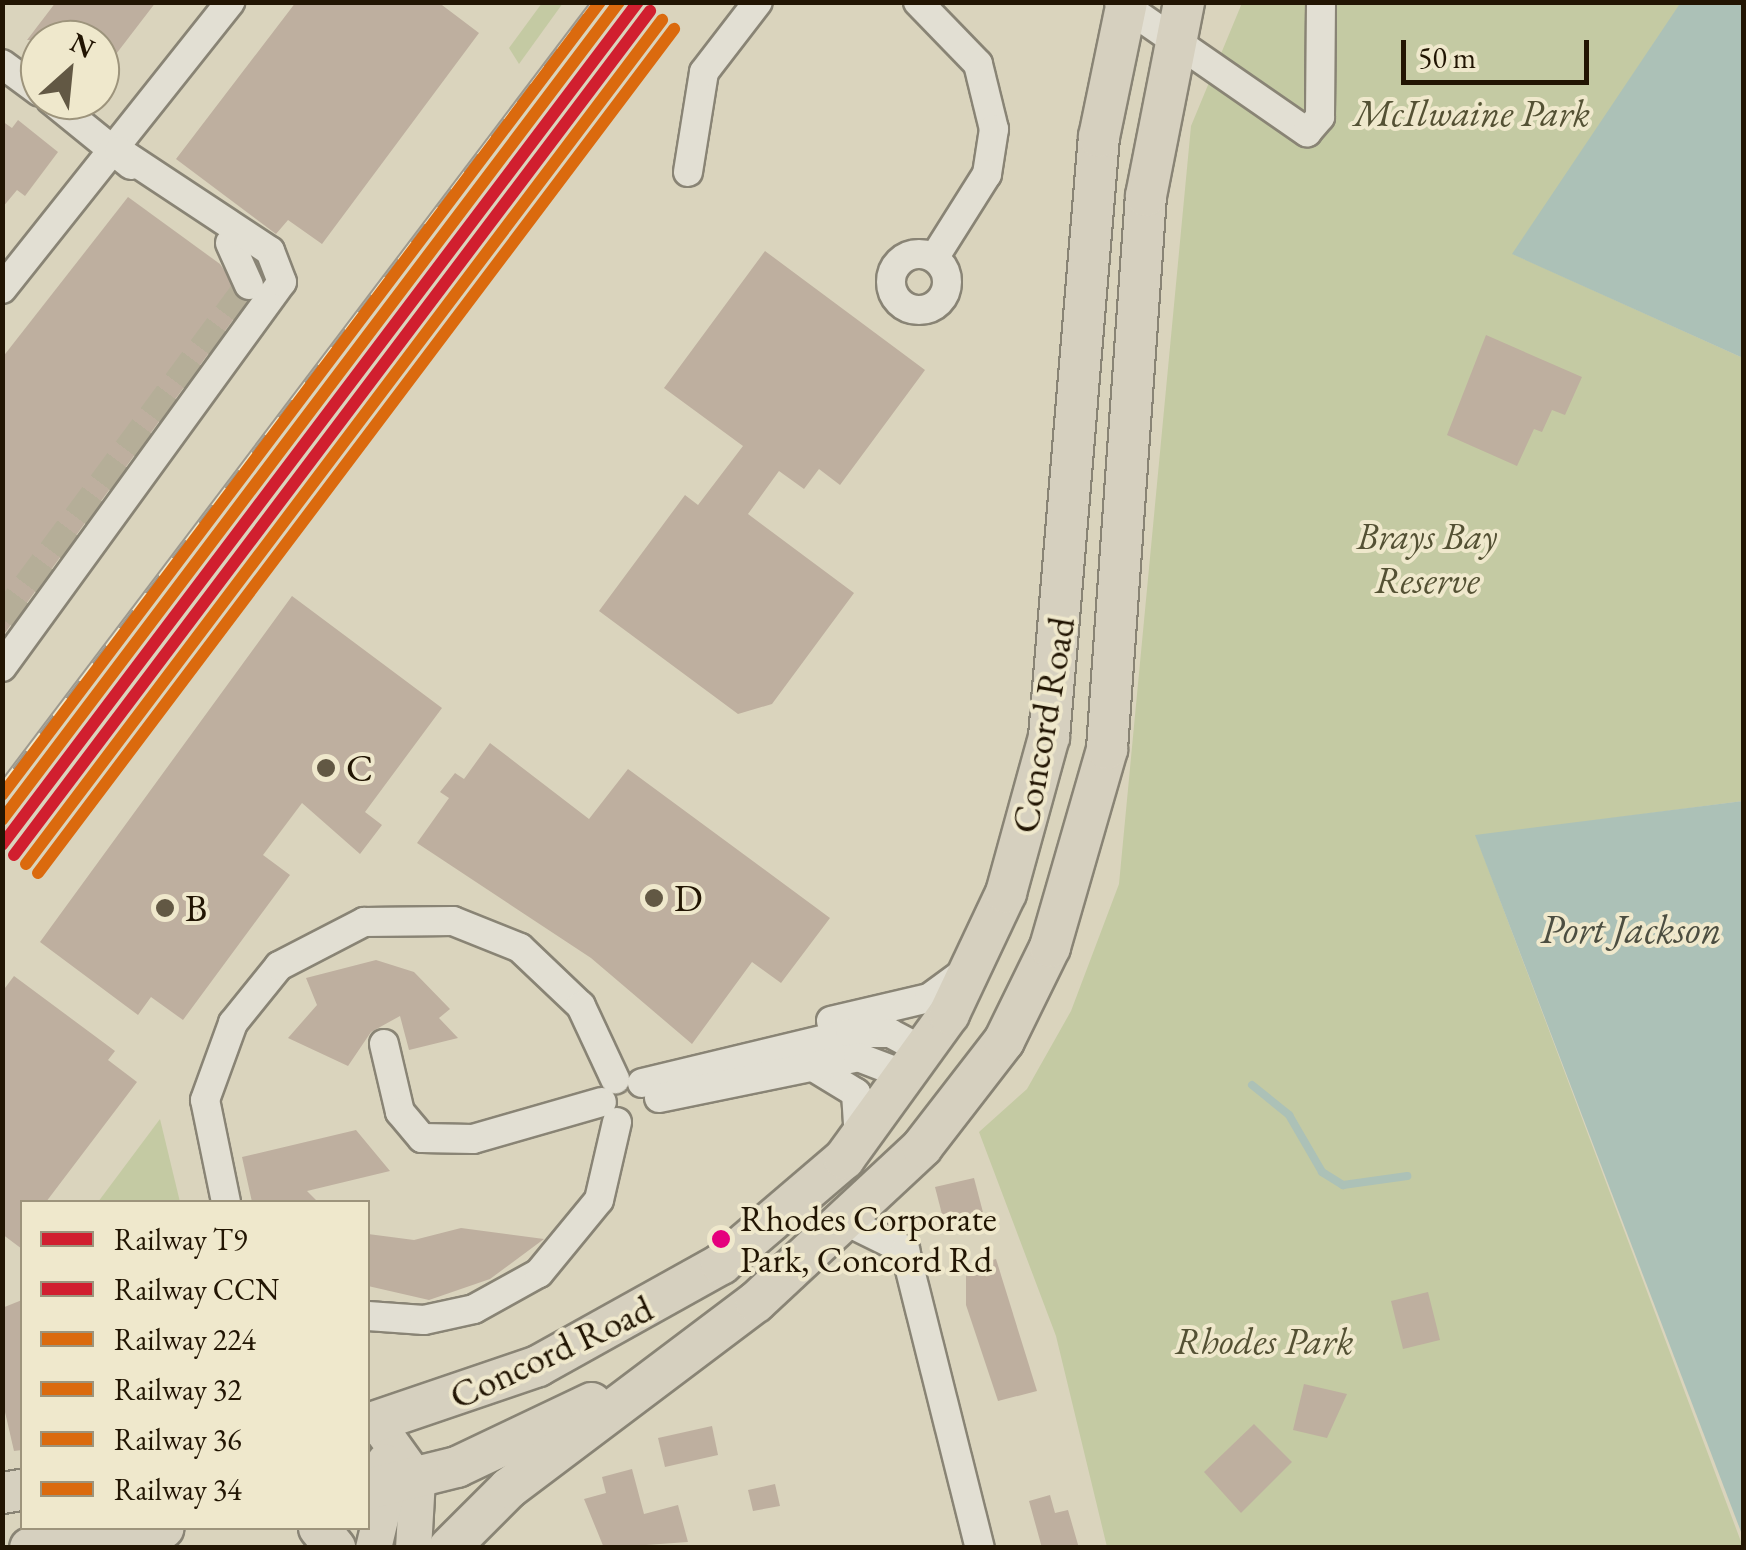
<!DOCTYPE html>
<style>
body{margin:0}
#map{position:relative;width:1746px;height:1550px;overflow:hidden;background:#dad4bd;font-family:"EB Garamond",serif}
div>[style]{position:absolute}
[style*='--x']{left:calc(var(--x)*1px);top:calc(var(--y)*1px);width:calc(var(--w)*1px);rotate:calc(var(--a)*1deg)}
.green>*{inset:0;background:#c4caa3}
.water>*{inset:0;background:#acc1b7}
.stream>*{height:8px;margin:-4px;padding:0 4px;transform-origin:4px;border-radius:4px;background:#acc1b7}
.building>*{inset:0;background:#beaf9f}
.minor-tunnel>*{height:28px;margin-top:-14px;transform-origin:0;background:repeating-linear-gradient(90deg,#b5ae98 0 28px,transparent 0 42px)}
.roads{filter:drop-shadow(2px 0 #898475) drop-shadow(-2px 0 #898475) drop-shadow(0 2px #898475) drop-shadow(0 -2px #898475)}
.minor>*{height:28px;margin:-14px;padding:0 14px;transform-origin:14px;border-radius:14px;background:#e2dfd3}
.minor>.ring{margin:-14px;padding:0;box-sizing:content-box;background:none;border:28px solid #e2dfd3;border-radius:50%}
.major>*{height:35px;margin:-17.5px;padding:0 17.5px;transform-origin:17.5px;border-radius:17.5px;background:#d6d0bf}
.highway>*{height:40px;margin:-20px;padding:0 20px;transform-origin:20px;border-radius:20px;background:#d6d0bf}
.rail>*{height:11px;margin-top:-5.5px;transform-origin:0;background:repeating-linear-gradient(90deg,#efe8cc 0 22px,#9d998f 0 44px);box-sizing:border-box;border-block:2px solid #9d998f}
.rail-1>*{height:12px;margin:-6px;padding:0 6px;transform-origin:6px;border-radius:6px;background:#d11f2f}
.rail-2>*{height:12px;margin:-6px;padding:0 6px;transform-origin:6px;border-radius:6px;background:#d11f2f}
.rail-3>*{height:12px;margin:-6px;padding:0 6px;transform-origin:6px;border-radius:6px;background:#db6a0e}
.rail-4>*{height:12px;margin:-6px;padding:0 6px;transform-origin:6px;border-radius:6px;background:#db6a0e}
.rail-5>*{height:12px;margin:-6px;padding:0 6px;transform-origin:6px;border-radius:6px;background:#db6a0e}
.rail-6>*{height:12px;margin:-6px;padding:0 6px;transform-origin:6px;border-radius:6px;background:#db6a0e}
.dots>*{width:28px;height:28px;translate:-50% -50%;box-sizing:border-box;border:5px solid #efe8cc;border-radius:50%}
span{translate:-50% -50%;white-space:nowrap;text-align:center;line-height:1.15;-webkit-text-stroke:8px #efe8cc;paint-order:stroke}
.bus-label{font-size:36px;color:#221503}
.left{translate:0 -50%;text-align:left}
.park-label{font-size:38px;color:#545134;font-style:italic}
.street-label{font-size:38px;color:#221503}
.poi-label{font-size:38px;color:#221503}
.water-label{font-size:40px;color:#4c4e41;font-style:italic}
.frame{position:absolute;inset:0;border:5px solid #221503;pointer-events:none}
.legend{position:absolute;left:20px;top:1200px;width:350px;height:330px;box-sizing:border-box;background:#efe8cc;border:2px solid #9d947c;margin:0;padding:12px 18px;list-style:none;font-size:30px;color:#221503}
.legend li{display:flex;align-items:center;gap:20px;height:50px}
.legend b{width:50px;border:2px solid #9d947c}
.north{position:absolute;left:20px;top:20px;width:100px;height:100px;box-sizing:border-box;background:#efe8cc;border:2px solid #9d947c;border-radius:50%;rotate:27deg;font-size:28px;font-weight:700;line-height:40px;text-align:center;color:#221503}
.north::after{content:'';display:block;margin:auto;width:35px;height:45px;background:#625844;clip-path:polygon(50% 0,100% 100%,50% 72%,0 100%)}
.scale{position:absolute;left:1401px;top:40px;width:188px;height:45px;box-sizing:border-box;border:5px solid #221503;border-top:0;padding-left:12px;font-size:30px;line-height:35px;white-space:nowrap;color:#221503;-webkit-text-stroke:8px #efe8cc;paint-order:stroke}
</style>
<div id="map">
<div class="green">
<div style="clip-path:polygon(542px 3px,563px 3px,519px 64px,509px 48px)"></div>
<div style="clip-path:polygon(1242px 3px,1681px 3px,1513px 254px,1743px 358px,1743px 801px,1476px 836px,1743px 1547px,1107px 1547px,1056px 1336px,979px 1132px,1027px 1089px,1071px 1011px,1119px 884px,1191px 126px)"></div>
<div style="clip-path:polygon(160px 1119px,180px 1202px,98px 1202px)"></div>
</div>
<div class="water">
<div style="clip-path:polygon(1681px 2px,1743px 3px,1743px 358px,1512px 254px)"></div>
<div style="clip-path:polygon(1743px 801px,1744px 801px,1743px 1537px,1475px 835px)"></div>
</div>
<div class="stream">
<div style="--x:1252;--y:1085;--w:48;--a:39"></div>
<div style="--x:1289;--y:1115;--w:66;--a:59.9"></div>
<div style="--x:1322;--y:1172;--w:25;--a:32"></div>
<div style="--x:1343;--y:1185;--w:65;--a:-8"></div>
</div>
<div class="building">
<div style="clip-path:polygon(56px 2px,156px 2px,100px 75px,100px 40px,27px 40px)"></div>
<div style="clip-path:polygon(296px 2px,438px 2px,479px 33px,322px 244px,288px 220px,276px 234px,176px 159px)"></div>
<div style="clip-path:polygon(18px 120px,58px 152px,25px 196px,17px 190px,2px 208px,2px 121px,12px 128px)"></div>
<div style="clip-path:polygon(128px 197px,220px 264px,246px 302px,2px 637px,2px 358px)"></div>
<div style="clip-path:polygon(765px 251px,925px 370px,840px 485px,819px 469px,804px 489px,779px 471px,748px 514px,854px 593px,772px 704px,738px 714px,599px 611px,685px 495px,698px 505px,743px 446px,664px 388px)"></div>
<div style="clip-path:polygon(1486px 335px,1582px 377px,1565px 415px,1552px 410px,1542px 432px,1534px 429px,1517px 466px,1447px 435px)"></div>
<div style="clip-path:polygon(292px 596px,442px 708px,365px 812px,382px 825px,360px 854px,302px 803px,263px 855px,290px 875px,183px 1020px,151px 997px,138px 1015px,40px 942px)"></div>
<div style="clip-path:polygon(490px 743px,589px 819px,628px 769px,830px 918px,781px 983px,752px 962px,692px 1044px,591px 958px,417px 843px,449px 798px,440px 792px,455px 773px,464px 779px)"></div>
<div style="clip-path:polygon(376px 960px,414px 972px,450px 1009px,439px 1018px,458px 1038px,409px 1050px,400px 1016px,371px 1032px,348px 1066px,288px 1038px,317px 1005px,306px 978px)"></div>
<div style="clip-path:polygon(14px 976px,115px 1051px,108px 1060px,137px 1082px,46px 1202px,22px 1202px,22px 1249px,2px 1234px,2px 992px)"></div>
<div style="clip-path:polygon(356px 1130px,390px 1171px,307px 1191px,318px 1202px,252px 1202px,242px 1157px)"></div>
<div style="clip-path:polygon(974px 1178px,985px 1220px,946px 1230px,935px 1187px)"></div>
<div style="clip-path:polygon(461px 1228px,544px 1239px,490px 1279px,429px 1300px,368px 1286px,368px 1234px,414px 1240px)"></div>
<div style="clip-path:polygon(996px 1259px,1037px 1391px,998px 1401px,966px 1305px,966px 1267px)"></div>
<div style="clip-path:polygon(1428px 1292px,1440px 1340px,1403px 1349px,1391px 1301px)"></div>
<div style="clip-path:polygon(22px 1300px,22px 1450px,14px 1451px,2px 1399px,2px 1308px)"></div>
<div style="clip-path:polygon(1304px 1384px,1347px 1394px,1327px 1438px,1293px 1430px)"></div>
<div style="clip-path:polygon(1254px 1424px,1292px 1462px,1241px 1513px,1204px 1472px)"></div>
<div style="clip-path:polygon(712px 1426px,718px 1455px,665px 1467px,658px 1438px)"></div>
<div style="clip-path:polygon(632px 1469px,644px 1514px,678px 1505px,688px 1542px,604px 1548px,584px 1499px,606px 1493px,602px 1477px)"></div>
<div style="clip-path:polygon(775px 1484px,780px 1506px,753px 1511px,748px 1490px)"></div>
<div style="clip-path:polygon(1050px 1495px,1055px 1513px,1068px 1510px,1079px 1548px,1042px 1548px,1029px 1501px)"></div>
</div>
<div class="minor-tunnel">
<div style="--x:2;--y:619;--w:415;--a:-53.5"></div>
</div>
<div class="roads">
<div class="minor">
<div style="--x:918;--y:2;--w:86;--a:45.9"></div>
<div style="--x:978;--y:64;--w:67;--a:76.2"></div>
<div style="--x:994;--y:129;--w:46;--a:98.8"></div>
<div style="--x:987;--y:174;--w:99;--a:122.2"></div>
<div style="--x:1119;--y:2;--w:229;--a:34.7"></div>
<div style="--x:1307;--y:132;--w:20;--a:-49"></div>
<div style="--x:1320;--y:117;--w:115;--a:-89.5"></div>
<div style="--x:2;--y:64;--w:47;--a:36.4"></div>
<div style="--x:51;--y:100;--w:103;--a:39.1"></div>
<div style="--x:688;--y:172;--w:101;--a:-80.9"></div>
<div style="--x:704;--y:72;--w:88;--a:-52.4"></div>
<div style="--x:230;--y:243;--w:46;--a:65.7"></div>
<div class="ring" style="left:891px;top:254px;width:28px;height:28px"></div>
<div style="--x:2;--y:289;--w:367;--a:-51.5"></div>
<div style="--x:2;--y:667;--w:476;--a:-54"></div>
<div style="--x:282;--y:282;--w:33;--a:-111"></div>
<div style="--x:270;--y:251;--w:181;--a:-146.5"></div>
<div style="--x:831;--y:1021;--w:101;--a:-13.2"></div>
<div style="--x:929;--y:998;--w:46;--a:-36.1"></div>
<div style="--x:384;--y:1044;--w:70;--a:76.8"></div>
<div style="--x:400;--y:1112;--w:34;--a:50"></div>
<div style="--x:422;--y:1138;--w:51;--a:1.1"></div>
<div style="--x:473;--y:1139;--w:134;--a:-16"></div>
<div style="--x:812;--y:1066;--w:52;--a:31.5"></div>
<div style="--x:856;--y:1093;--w:46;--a:86.3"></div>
<div style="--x:642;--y:1083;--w:214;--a:-13.5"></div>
<div style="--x:850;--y:1033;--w:40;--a:0"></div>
<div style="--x:890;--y:1033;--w:40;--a:28"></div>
<div style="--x:659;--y:1098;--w:203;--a:-11.6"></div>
<div style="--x:858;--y:1057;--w:53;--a:20.8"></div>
<div style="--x:226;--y:1202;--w:104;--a:-101.6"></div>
<div style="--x:205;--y:1100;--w:82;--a:-70"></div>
<div style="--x:233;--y:1023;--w:73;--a:-51.1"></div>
<div style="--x:279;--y:966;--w:96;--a:-27.4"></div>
<div style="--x:364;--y:922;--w:89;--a:-0.6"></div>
<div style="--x:453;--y:921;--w:72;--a:21.9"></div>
<div style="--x:520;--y:948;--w:84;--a:43.6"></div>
<div style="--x:581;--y:1006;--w:81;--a:65"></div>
<div style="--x:846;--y:1221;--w:66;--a:26.2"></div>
<div style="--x:905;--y:1250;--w:307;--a:75.9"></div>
<div style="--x:368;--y:1316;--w:56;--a:4.1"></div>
<div style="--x:424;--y:1320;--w:51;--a:-12.4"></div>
<div style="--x:474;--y:1309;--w:74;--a:-29"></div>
<div style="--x:539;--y:1273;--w:94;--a:-50.6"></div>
<div style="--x:599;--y:1200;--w:80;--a:-77"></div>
</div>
<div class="major">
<div style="--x:376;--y:1422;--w:70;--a:54.3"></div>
<div style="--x:417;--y:1479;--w:69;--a:93.3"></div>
<div style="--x:373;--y:1548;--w:65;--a:-76.6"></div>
<div style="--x:388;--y:1485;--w:24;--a:-99"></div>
</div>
<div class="highway">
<div style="--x:368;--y:1424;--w:180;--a:-18.8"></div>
<div style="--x:538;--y:1366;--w:210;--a:-29.1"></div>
<div style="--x:721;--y:1264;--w:162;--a:-40.5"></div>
<div style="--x:844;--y:1159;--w:179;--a:-54.1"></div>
<div style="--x:949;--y:1014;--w:134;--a:-64.8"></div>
<div style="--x:1006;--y:893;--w:162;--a:-74.6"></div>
<div style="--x:1049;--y:737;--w:602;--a:-85.24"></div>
<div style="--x:1099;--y:137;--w:138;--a:-78.3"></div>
<div style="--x:368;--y:1489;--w:92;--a:-13.9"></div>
<div style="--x:457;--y:1467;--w:149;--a:-25.4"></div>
<div style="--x:2;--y:1493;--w:20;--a:-9"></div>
<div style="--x:319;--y:1528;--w:26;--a:51"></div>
<div style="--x:30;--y:1548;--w:135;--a:-8.5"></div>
<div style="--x:449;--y:1548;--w:85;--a:-45"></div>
<div style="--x:509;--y:1488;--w:309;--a:-37"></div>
<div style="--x:756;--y:1302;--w:227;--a:-43"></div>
<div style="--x:922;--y:1147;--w:134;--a:-52.3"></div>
<div style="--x:1004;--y:1041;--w:105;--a:-63.9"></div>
<div style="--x:1050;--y:947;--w:206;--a:-73.9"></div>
<div style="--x:1107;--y:749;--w:554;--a:-85.97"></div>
<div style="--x:1146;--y:196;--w:198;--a:-78.9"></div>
</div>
</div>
<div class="rail">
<div style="--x:2;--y:787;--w:984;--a:-52.89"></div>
</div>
<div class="rail-1">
<div style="--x:2;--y:845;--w:1056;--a:-52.97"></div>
</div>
<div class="rail-2">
<div style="--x:14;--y:855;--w:1057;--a:-53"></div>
</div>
<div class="rail-3">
<div style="--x:2;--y:820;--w:1025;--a:-52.97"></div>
</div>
<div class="rail-4">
<div style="--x:26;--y:864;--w:1057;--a:-53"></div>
</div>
<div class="rail-5">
<div style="--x:2;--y:795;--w:993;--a:-52.98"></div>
</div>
<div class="rail-6">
<div style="--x:38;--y:873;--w:1057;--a:-53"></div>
</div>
<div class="dots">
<div style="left:326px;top:768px;background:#625844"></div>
<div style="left:654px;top:898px;background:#625844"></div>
<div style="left:165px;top:908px;background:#625844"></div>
<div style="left:721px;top:1239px;background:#e5007d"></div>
</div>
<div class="bus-label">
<span class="left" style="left:740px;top:1239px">Rhodes Corporate<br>Park, Concord Rd</span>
</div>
<div class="park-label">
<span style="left:1472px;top:113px">McIlwaine Park</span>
<span style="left:1427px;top:558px">Brays Bay<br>Reserve</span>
<span style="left:1264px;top:1341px">Rhodes Park</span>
</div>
<div class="street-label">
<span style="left:1043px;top:725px;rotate:-80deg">Concord Road</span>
<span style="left:551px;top:1352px;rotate:-25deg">Concord Road</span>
</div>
<div class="poi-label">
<span class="left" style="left:346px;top:768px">C</span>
<span class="left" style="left:674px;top:898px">D</span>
<span class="left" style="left:185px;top:908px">B</span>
</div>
<div class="water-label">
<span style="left:1631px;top:929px">Port Jackson</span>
</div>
<div class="frame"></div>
<ul class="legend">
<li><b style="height:12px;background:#d11f2f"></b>Railway T9</li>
<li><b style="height:12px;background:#d11f2f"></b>Railway CCN</li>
<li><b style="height:12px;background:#db6a0e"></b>Railway 224</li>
<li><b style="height:12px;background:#db6a0e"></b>Railway 32</li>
<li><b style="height:12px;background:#db6a0e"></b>Railway 36</li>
<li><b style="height:12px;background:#db6a0e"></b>Railway 34</li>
</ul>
<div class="north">N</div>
<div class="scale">50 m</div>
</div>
